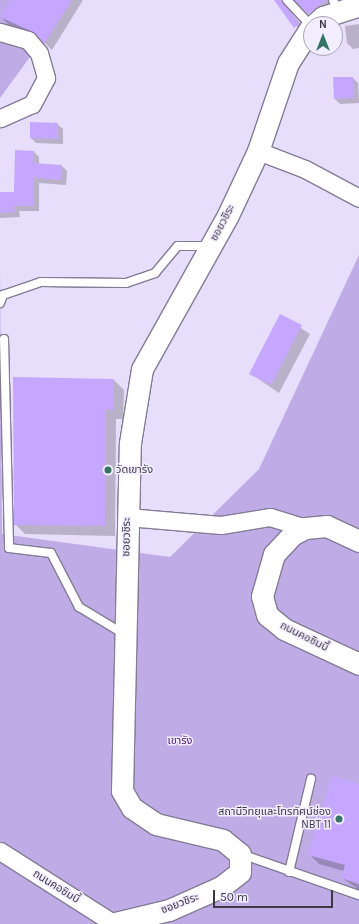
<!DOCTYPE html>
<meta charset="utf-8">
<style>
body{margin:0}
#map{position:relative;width:359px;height:924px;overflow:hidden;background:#e7defb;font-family:Karla,"Noto Sans Thai",sans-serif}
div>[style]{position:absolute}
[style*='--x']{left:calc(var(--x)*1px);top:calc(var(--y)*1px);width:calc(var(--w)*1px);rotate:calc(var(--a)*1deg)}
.green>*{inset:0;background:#bface7}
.shadow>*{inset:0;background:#0003}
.building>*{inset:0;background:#c5a7ff}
.roads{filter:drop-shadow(1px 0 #837b95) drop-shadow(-1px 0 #837b95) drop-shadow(0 1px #837b95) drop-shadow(0 -1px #837b95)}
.service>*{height:8px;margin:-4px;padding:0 4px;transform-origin:4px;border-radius:4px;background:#fff}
.minor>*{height:17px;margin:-8.5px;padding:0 8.5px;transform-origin:8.5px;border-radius:8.5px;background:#fff}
.tertiary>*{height:21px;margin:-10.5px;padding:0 10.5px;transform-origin:10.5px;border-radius:10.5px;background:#fff}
.dots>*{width:11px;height:11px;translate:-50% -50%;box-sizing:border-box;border:2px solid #f2edff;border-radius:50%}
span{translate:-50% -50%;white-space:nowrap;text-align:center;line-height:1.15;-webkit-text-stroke:3px #f2edff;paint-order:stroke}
.street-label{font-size:11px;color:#3c3944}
.poi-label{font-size:11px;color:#3c3944}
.left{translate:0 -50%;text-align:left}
.right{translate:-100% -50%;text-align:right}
.park-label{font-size:11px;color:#46167b}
.north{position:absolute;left:303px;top:16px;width:40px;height:40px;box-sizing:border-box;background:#f2edff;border:1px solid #a9a5b4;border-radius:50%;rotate:0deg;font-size:11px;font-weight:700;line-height:16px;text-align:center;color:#3c3944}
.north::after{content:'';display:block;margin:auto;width:14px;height:18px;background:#347565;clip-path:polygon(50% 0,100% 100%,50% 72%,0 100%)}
.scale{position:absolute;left:213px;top:890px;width:120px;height:18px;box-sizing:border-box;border:2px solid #3c3944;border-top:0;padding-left:5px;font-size:12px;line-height:14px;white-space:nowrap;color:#3c3944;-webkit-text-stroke:3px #f2edff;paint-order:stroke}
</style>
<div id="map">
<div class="green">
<div style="clip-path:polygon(0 0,16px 0,60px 16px,0 98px)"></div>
<div style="clip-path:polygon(359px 255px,359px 924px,0 924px,0 262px,2px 534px,170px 557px,259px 469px)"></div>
</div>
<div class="shadow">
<div style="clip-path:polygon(12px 0,83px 0,52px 50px,40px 38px,9px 25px,1px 17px)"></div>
<div style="clip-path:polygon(276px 0,359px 0,359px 1px,308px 8px,293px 6px,292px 14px,309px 33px,306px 38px)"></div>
<div style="clip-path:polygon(359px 24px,359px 48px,353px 49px,347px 43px,345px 26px)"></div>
<div style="clip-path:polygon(353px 78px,358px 83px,359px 103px,340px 104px,334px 98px)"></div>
<div style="clip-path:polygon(57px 124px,63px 129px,63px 144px,36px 143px,31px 138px)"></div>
<div style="clip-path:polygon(34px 152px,39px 157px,39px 165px,62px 166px,67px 171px,66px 185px,39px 183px,39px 211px,19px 211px,20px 217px,0 218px,0 193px,15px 193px)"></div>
<div style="clip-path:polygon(281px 315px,310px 334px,279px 393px,251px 374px)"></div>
<div style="clip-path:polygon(114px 380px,124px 390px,123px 419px,116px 419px,115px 536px,25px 534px,15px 524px)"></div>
<div style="clip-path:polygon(359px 785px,359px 890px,342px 878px,344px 871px,319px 864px,309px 854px)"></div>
</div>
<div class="building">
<div style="clip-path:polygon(11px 0,72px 0,44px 44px,31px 31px,0 17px)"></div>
<div style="clip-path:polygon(274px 0,282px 0,299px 24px,294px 28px)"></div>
<div style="clip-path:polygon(294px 0,327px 0,308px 14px)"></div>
<div style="clip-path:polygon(333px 77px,353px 77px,354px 98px,334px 99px)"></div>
<div style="clip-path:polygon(30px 122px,58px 123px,58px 139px,30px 138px)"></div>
<div style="clip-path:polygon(15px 150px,34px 151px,34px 163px,62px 165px,61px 180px,34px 178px,34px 206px,14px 206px,15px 212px,0 213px,0 192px,14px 192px)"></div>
<div style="clip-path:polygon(280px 314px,302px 325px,271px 385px,249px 374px)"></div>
<div style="clip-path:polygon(13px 377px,114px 379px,114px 410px,106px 410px,105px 526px,14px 525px)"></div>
<div style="clip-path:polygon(332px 776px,359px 784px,359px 884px,341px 878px,345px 865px,308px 855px)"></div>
</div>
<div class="roads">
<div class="service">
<div style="--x:287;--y:0;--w:35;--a:47"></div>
<div style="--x:333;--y:0;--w:12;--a:66"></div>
<div style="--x:0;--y:303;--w:9;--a:-69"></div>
<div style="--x:3;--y:295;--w:40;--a:-18.9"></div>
<div style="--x:41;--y:282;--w:85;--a:0.7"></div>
<div style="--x:126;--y:283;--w:31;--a:-19"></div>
<div style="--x:155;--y:273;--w:35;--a:-50"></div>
<div style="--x:178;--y:246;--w:31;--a:0"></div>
<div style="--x:4;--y:339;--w:209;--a:88.6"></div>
<div style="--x:9;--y:548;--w:42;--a:6.8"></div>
<div style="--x:51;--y:553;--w:61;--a:62.6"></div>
<div style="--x:79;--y:607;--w:52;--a:31"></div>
<div style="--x:241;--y:854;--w:125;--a:19.2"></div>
<div style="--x:289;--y:872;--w:96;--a:-76.7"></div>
</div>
<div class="minor">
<div style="--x:0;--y:32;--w:29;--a:16"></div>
<div style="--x:28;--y:40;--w:17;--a:50"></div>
<div style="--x:39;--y:53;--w:26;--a:74"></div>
<div style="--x:46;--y:78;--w:30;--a:118"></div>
<div style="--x:32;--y:104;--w:35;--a:156"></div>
<div style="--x:258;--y:151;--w:50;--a:21"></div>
<div style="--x:305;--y:169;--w:61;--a:28.2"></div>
<div style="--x:127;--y:517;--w:94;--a:4.9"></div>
<div style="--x:221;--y:525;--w:50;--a:-9.3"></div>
<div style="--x:270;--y:517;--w:37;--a:17"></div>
<div style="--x:0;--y:851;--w:130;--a:32.5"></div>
</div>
<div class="tertiary">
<div style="--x:315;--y:24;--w:11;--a:-41"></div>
<div style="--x:323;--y:17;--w:38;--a:-18"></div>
<div style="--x:359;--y:541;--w:35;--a:-155"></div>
<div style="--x:327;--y:526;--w:22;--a:175"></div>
<div style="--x:305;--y:528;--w:15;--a:152"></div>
<div style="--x:292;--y:535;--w:26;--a:133"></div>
<div style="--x:274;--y:554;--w:44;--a:105.9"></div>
<div style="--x:262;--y:596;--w:20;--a:75"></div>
<div style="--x:267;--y:615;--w:22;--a:39"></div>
<div style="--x:284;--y:629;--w:83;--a:25"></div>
<div style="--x:111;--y:924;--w:60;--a:-13.6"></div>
<div style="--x:169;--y:910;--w:57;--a:-23.9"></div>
<div style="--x:221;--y:887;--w:24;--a:-38"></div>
<div style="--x:240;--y:872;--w:18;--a:-90"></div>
<div style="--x:240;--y:854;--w:22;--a:-141"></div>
<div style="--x:223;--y:840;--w:69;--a:-166.6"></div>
<div style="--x:156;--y:824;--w:29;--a:-146"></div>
<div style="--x:132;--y:808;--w:20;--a:-120"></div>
<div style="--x:122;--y:791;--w:348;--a:-88.7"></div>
<div style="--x:130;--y:443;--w:75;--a:-80.8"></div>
<div style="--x:142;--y:369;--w:176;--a:-60.8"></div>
<div style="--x:228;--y:215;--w:71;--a:-64.9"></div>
<div style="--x:258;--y:151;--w:93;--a:-71.2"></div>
<div style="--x:288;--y:63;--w:43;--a:-57.4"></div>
</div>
</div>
<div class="dots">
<div style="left:108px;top:470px;background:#347565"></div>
<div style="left:339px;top:819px;background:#347565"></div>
</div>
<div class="street-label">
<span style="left:223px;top:223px;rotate:-62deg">ซอยวชิระ</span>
<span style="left:127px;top:537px;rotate:-89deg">ซอยวชิระ</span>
<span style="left:304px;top:637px;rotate:27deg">ถนนคอซิมบี้</span>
<span style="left:56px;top:887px;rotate:32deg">ถนนคอซิมบี้</span>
<span style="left:180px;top:904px;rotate:-21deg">ซอยวชิระ</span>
</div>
<div class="poi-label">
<span class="left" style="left:116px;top:470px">วัดเขารัง</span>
<span class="right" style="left:331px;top:819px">สถานีวิทยุและโทรทัศน์ช่อง<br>NBT 11</span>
</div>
<div class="park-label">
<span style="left:180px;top:741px">เขารัง</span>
</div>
<div class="north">N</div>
<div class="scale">50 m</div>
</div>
